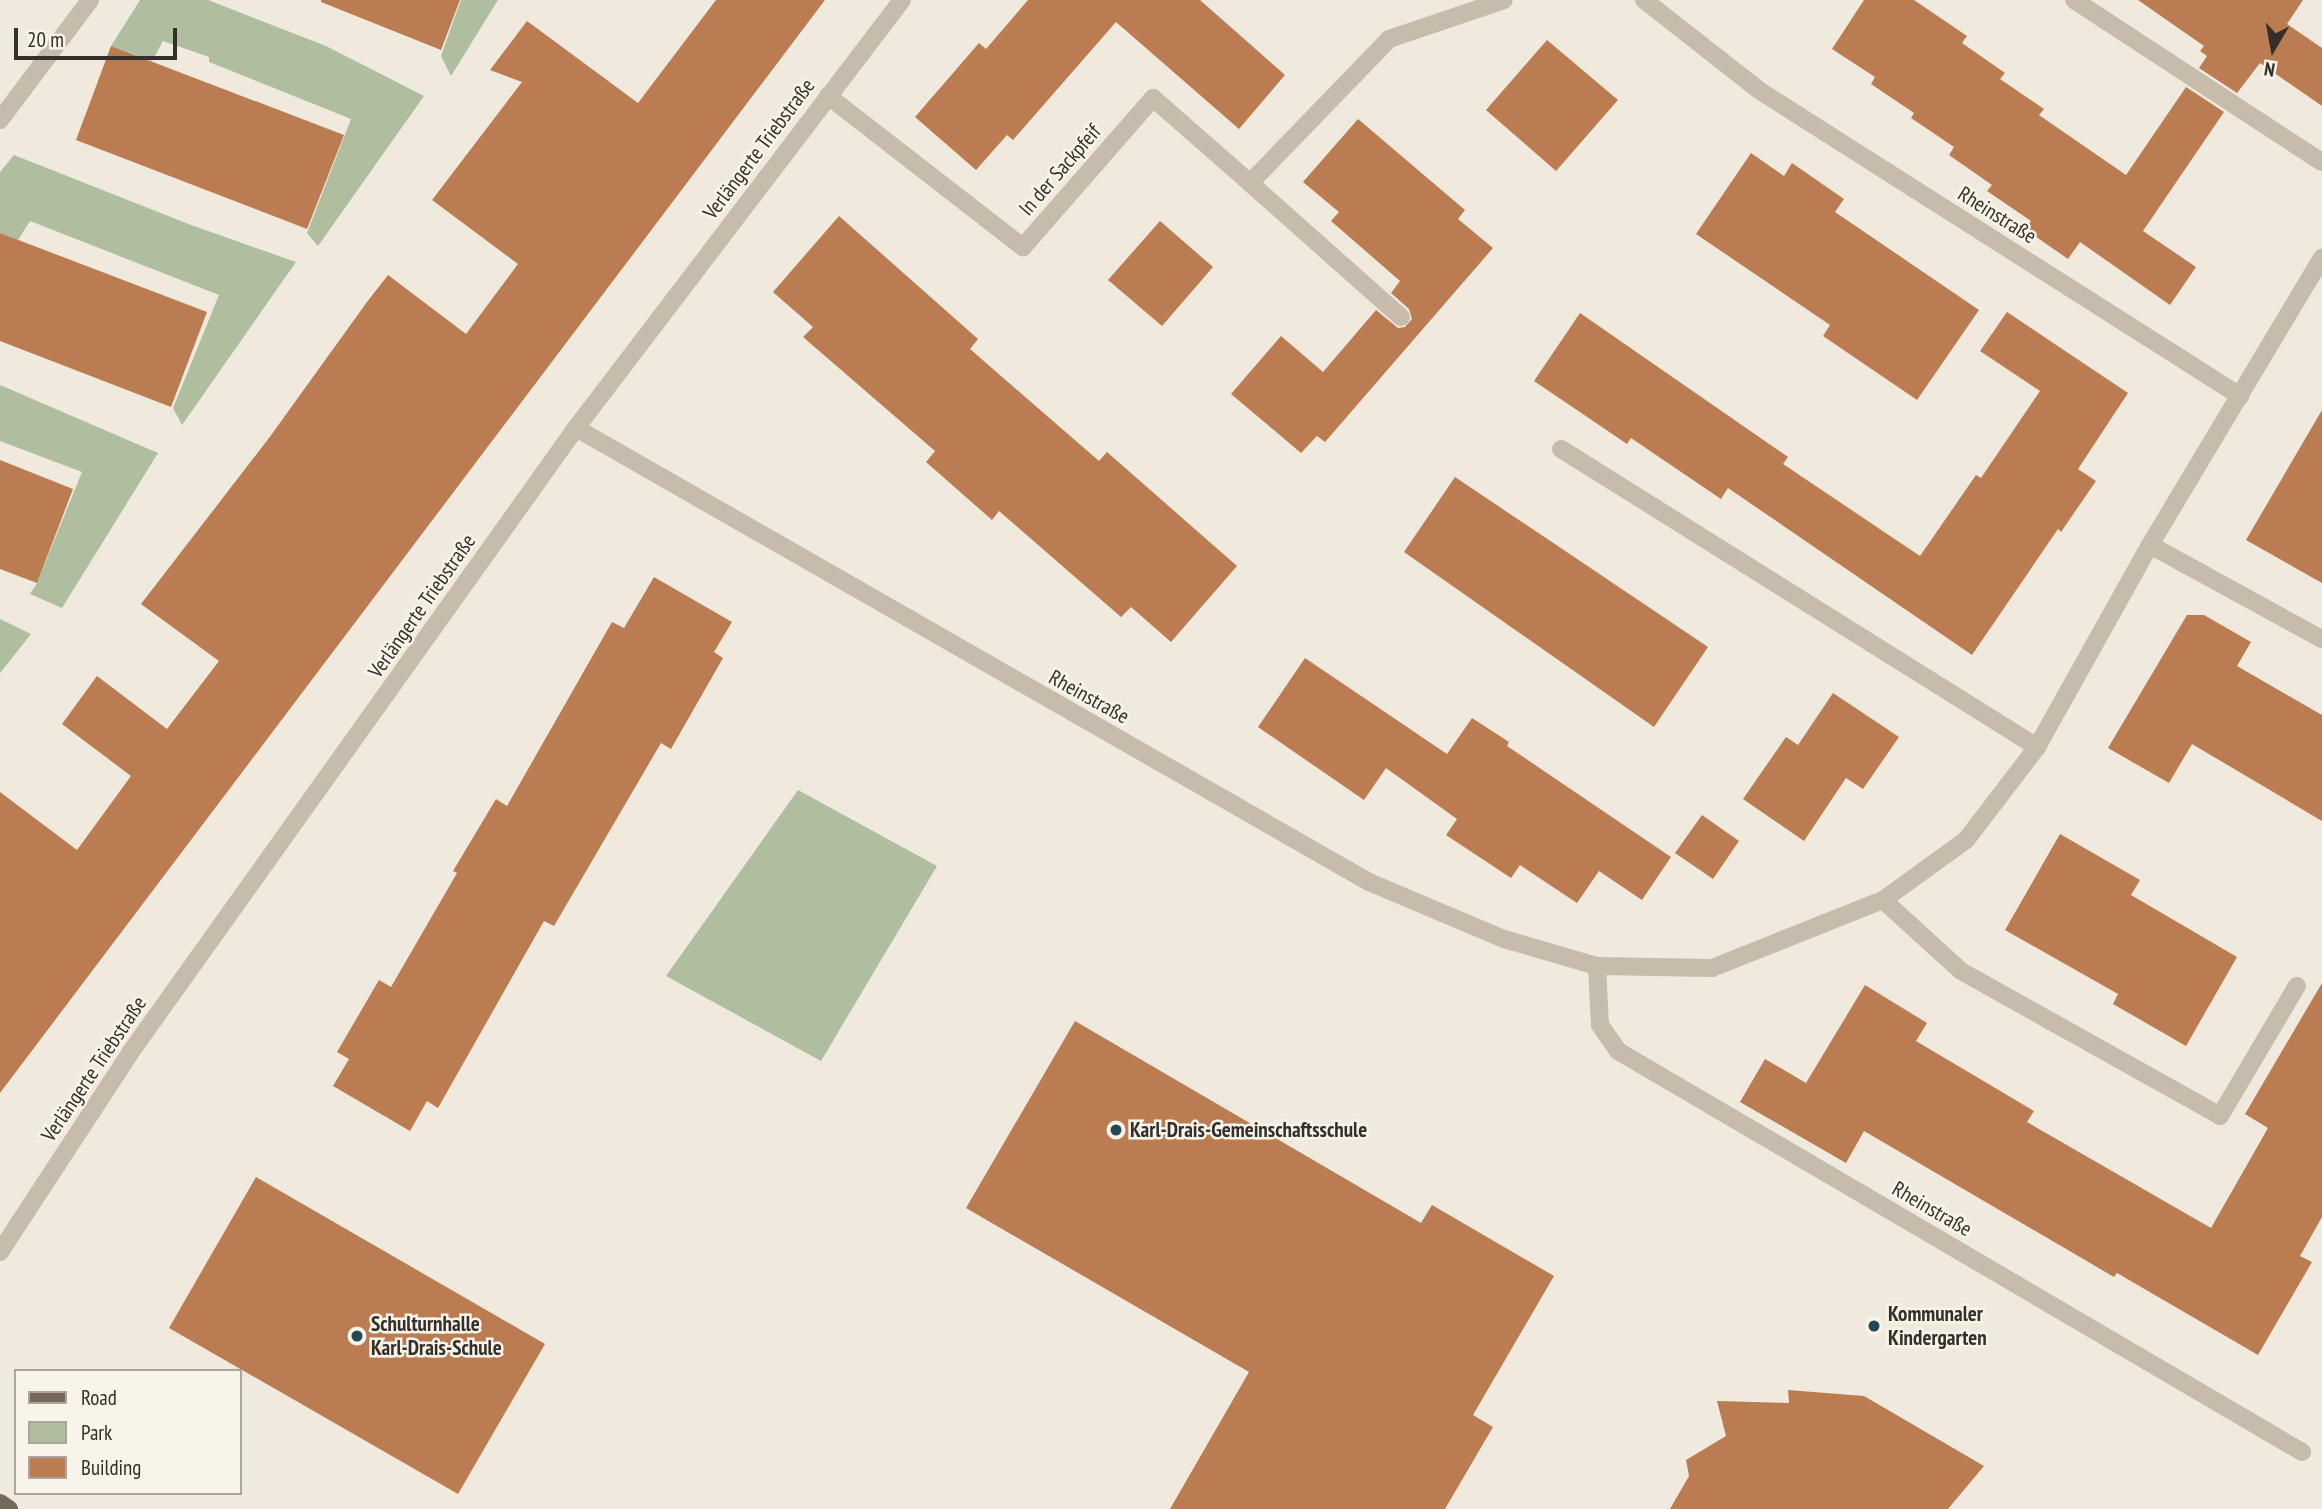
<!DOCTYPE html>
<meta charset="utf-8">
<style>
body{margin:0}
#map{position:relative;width:2322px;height:1509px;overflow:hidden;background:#f0eade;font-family:"PT Sans Narrow",sans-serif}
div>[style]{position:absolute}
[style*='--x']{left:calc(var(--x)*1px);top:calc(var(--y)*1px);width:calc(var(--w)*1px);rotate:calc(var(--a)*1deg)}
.green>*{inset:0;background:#aebe9f}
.building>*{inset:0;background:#bb7c51}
.minor>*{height:18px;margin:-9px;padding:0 9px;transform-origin:9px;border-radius:9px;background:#c7bcab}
.major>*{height:18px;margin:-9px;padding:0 9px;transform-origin:9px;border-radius:9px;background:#76695c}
.dots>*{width:19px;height:19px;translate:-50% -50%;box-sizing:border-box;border:4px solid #f8f4ea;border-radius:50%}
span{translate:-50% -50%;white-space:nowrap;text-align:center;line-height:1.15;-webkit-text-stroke:5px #f8f4ea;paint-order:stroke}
.street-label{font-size:21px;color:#352f29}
.poi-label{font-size:21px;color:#352f29;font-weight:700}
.left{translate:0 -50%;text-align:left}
.legend{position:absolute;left:14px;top:1369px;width:228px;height:126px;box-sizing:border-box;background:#f8f4ea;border:2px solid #aaa59d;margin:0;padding:9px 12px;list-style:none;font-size:21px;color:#352f29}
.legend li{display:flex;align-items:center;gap:14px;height:35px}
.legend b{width:35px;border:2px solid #aaa59d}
.north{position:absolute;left:2238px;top:14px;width:70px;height:70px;-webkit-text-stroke:5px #f8f4ea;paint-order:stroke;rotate:190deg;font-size:19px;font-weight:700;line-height:28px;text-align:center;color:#352f29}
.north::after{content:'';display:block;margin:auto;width:24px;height:32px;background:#352f29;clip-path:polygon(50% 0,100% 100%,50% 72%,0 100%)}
.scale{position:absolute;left:14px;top:28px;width:163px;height:32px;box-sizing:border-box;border:4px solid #352f29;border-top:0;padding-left:9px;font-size:21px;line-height:24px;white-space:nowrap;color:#352f29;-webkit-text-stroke:5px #f8f4ea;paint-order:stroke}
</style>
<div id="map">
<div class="green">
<div style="clip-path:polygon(140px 0,208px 0,326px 46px,424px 96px,318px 246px,307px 233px,351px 119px,209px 62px,209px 57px,163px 41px,152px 61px,111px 46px)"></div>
<div style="clip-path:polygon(461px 0,498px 0,451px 76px,441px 56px)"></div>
<div style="clip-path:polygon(14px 155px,191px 225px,296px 262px,182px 425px,173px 408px,219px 295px,30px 221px,18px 240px,0 233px,0 172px)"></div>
<div style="clip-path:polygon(0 385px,158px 453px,62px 608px,30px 594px,37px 583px,82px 472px,0 441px)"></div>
<div style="clip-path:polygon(0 619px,31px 634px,0 673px)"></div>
<div style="clip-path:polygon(798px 790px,937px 866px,821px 1061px,666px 976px)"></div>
</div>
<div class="building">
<div style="clip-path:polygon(321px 0,460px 0,441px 50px,321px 2px)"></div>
<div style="clip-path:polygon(716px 0,825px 0,0 1093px,0 792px,77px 850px,131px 776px,62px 724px,97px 676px,167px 729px,219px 661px,141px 604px,269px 438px,367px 302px,388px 275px,466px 334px,518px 264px,432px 200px,522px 82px,490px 70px,527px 21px,638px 103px)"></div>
<div style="clip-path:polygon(1028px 0,1200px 0,1285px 75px,1239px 129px,1116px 22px,1013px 140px,1007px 135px,976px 170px,915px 117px,979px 43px,986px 49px)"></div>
<div style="clip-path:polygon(1864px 0,1914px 0,1967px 36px,1962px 43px,2005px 73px,2000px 79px,2044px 109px,2039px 115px,2126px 175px,2186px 87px,2224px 112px,2143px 231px,2196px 267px,2170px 305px,2080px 242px,2068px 259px,2025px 229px,2031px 221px,1987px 191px,1992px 185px,1949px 155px,1954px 147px,1911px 118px,1914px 113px,1871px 84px,1875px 77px,1832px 49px)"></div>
<div style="clip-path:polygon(2138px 0,2303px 0,2287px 24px,2322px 48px,2322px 106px,2260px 63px,2237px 93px,2199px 68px,2207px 56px,2200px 51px,2204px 46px)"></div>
<div style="clip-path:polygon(1547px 40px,1618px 100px,1556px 171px,1486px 110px)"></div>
<div style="clip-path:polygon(111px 46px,344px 135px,307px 229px,76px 140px)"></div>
<div style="clip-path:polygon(1358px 119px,1465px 210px,1458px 219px,1493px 248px,1325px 442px,1317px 436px,1301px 453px,1231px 394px,1281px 336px,1323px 372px,1376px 310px,1398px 328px,1405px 327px,1412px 319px,1409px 309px,1391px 293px,1400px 281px,1331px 221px,1339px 212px,1303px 182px)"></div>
<div style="clip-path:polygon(1751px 153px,1784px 176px,1792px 163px,1844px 199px,1835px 212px,1979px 310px,1917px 400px,1823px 336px,1830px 325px,1696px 234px)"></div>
<div style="clip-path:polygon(839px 216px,978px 339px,970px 349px,1099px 461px,1107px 452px,1237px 566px,1171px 642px,1131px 607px,1121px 617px,999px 511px,992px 520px,926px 462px,935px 451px,803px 337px,813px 327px,773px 292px)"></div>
<div style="clip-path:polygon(1160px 221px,1213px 267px,1162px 326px,1108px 280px)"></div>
<div style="clip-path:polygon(0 233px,207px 312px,171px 407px,0 341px)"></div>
<div style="clip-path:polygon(2007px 312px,2128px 393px,2078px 469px,2096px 481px,2061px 532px,2058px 529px,1972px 655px,1728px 488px,1721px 499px,1631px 438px,1627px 444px,1534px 381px,1580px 313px,1788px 457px,1783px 464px,1920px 556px,1976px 475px,1981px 478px,2040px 391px,1980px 351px)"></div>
<div style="clip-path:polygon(2322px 410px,2322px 583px,2246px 540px)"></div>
<div style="clip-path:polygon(0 460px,73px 489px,37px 583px,0 569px)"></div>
<div style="clip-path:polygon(1455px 477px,1708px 647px,1654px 727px,1404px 552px)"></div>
<div style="clip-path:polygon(654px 577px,732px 622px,714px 652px,723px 658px,671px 749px,661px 743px,554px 926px,544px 921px,438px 1108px,427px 1101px,410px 1131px,333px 1086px,349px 1059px,337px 1052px,379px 980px,391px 987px,457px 873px,453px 871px,496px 799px,507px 806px,612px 622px,624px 628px)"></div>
<div style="clip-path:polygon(2187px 615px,2204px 615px,2251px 642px,2237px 666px,2322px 715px,2322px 821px,2192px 744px,2169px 783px,2108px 748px)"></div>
<div style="clip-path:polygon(1305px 658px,1447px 754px,1472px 718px,1509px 742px,1507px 746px,1671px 857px,1642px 900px,1599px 871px,1577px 903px,1520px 865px,1511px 878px,1446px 835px,1457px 819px,1386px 768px,1364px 800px,1258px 727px)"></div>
<div style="clip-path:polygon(1833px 693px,1899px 737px,1863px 789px,1846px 778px,1804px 841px,1743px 799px,1786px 737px,1798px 745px)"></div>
<div style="clip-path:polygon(1702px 815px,1739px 841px,1713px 879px,1675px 853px)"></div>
<div style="clip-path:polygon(2060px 834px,2140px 880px,2131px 895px,2237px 957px,2186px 1046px,2113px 1004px,2118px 994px,2005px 930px)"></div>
<div style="clip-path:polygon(2322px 983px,2322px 1217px,2300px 1256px,2312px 1262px,2258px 1355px,2117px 1273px,2114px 1277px,1864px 1131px,1846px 1163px,1740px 1102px,1765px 1059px,1806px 1083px,1865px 985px,1927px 1023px,1916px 1041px,2034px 1111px,2027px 1122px,2211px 1228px,2268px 1128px,2245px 1114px)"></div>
<div style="clip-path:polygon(1075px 1021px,1421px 1223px,1432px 1205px,1554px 1276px,1473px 1415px,1493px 1427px,1445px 1509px,1170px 1509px,1249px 1372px,966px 1208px)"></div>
<div style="clip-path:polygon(256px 1177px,545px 1344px,458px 1494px,169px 1328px)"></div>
<div style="clip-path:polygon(1788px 1390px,1864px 1396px,1984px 1466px,1948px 1509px,1670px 1509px,1689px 1476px,1686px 1460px,1726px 1436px,1717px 1401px,1789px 1403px)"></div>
</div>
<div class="minor">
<div style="--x:1644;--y:0;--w:147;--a:38.1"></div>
<div style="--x:1760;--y:91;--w:569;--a:32.43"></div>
<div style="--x:2074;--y:0;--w:296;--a:33.2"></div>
<div style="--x:828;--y:96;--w:247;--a:37.8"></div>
<div style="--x:1023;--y:247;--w:198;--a:-48.9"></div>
<div style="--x:1153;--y:98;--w:129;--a:41.2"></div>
<div style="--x:1250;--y:183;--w:200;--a:-46"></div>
<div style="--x:1389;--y:39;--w:121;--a:-18.7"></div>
<div style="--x:0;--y:120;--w:150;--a:-53.1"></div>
<div style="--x:1250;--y:183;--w:202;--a:41.6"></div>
<div style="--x:576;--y:428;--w:914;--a:29.79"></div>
<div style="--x:1369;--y:882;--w:147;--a:22.9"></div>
<div style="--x:1504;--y:939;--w:97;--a:16.2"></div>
<div style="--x:1597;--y:966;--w:115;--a:1"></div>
<div style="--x:1712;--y:968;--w:184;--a:-21.7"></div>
<div style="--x:1883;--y:900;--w:102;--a:-35.9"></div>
<div style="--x:1966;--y:840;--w:117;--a:-52.6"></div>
<div style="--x:2037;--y:747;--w:231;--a:-60.8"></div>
<div style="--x:2150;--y:545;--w:335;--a:-59.1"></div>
<div style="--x:1561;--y:449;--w:562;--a:32.05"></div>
<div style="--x:2150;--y:545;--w:196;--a:28.7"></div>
<div style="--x:1883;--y:900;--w:105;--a:42.3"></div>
<div style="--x:1961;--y:971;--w:297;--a:29.2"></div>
<div style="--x:2220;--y:1116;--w:151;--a:-59.4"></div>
<div style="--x:1597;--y:966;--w:59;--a:87.1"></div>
<div style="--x:1600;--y:1025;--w:32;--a:55"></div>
<div style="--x:1618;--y:1051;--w:793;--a:30.38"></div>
<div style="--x:0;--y:1252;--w:238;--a:-56.8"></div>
<div style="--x:130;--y:1053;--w:768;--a:-54.49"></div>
<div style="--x:576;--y:428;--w:538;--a:-52.7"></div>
</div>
<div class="major">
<div style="--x:0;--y:1503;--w:11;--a:34"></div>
</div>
<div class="dots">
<div style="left:1116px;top:1130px;background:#234853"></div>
<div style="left:1874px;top:1326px;background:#234853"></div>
<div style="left:357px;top:1336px;background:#234853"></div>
</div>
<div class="street-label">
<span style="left:759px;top:149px;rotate:-53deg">Verlängerte Triebstraße</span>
<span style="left:1060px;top:170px;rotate:-49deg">In der Sackpfeif</span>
<span style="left:1997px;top:215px;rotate:32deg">Rheinstraße</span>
<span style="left:422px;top:606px;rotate:-55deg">Verlängerte Triebstraße</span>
<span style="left:1089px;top:697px;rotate:29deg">Rheinstraße</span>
<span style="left:94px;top:1069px;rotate:-56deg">Verlängerte Triebstraße</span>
<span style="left:1932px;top:1209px;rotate:30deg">Rheinstraße</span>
</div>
<div class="poi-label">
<span class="left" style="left:1130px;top:1130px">Karl-Drais-Gemeinschaftsschule</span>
<span class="left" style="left:1888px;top:1326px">Kommunaler<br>Kindergarten</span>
<span class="left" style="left:371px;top:1336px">Schulturnhalle<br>Karl-Drais-Schule</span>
</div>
<ul class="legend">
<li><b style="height:9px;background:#76695c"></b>Road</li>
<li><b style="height:19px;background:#aebe9f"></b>Park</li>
<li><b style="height:19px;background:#bb7c51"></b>Building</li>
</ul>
<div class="north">N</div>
<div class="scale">20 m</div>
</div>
